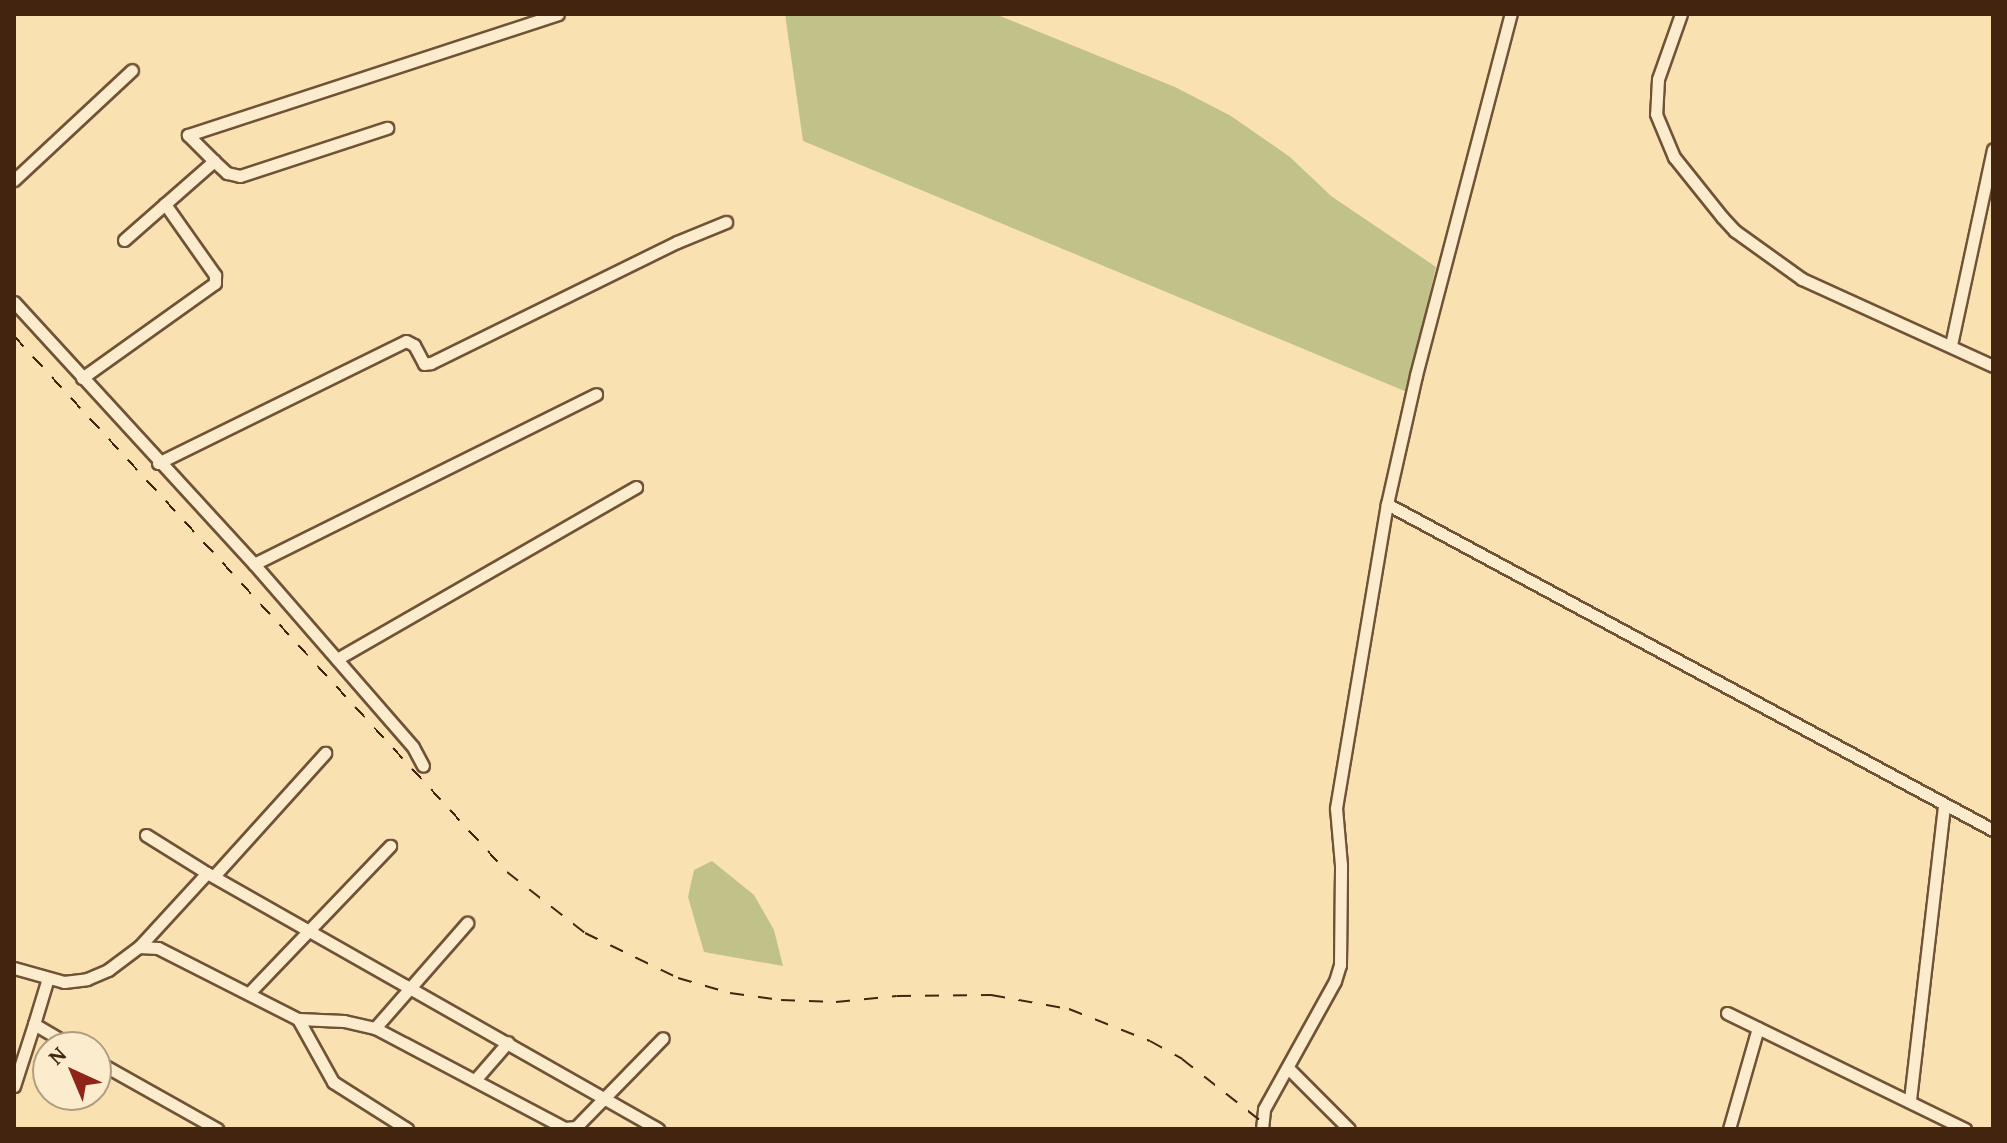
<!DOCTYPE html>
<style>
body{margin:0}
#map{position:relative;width:2007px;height:1143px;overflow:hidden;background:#f9e1b2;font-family:"Gentium Book Plus",serif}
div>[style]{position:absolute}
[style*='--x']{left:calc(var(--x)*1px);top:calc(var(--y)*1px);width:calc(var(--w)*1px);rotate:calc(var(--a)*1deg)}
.green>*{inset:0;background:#c1c289}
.roads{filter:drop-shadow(2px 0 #705337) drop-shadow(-2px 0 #705337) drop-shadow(0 2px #705337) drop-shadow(0 -2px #705337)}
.minor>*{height:11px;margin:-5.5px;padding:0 5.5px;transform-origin:5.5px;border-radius:5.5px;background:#fbeccd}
.rail>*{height:2px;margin-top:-1px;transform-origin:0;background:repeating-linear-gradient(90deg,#43240e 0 14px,transparent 0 28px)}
span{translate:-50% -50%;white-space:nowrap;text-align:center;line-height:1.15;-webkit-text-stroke:8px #fbeccd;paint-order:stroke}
.frame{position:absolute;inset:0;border:16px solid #43240e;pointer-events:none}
.north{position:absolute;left:32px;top:1031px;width:80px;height:80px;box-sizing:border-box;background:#fbeccd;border:2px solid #b19c81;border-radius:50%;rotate:316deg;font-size:22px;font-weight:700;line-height:32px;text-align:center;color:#43240e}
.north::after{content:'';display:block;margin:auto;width:28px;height:36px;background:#8f2418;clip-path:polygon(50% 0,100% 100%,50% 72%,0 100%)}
</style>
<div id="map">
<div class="green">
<div style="clip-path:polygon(785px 14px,995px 14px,1175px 87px,1231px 116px,1290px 157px,1331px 196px,1436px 267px,1407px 392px,803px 141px)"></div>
<div style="clip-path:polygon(712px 861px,754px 895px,774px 930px,783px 966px,704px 952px,688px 897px,694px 870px)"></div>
</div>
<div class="roads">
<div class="minor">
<div style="--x:1681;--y:14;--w:69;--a:109.5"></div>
<div style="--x:1658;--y:79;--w:35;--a:93"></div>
<div style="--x:1656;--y:114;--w:47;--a:67.3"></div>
<div style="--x:1674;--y:157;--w:77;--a:51.3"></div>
<div style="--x:1722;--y:217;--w:19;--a:47"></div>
<div style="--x:1735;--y:231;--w:82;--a:35.6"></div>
<div style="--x:1802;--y:279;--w:210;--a:24.5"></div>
<div style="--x:214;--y:161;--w:18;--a:43"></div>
<div style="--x:227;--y:173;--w:13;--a:13"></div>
<div style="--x:240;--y:176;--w:155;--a:-18.1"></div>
<div style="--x:14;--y:180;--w:161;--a:-43"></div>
<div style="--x:124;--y:240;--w:120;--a:-41.3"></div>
<div style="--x:214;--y:161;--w:37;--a:-135"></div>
<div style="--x:188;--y:135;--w:389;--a:-18.1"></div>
<div style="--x:14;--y:302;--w:355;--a:47.5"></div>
<div style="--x:254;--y:564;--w:242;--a:49"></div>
<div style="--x:413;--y:747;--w:21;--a:62"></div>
<div style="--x:1951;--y:345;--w:200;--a:-77.9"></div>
<div style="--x:82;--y:378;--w:163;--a:-35.5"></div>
<div style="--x:215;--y:283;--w:8;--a:-90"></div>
<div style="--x:215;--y:275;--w:87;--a:-125.2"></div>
<div style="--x:158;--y:463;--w:276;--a:-26.2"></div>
<div style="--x:406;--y:341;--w:9;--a:27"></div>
<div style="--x:414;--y:345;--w:21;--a:62"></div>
<div style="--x:424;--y:364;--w:7;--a:-8"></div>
<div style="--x:431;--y:363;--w:274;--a:-26.2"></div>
<div style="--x:677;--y:242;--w:53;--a:-22.2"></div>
<div style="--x:1387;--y:504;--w:688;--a:28.28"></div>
<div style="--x:254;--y:564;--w:382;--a:-26.4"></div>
<div style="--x:337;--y:659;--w:345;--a:-29.9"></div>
<div style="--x:146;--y:835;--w:72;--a:31.9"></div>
<div style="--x:207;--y:873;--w:519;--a:29.58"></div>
<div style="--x:214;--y:876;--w:166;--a:-47.9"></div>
<div style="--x:139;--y:947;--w:19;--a:3"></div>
<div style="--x:158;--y:948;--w:157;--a:26.9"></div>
<div style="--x:298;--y:1019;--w:46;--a:2.5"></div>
<div style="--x:344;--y:1021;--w:32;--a:13"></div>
<div style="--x:375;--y:1028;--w:215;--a:27.8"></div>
<div style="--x:565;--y:1128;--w:11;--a:-5"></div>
<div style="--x:576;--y:1127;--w:124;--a:-45.7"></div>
<div style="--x:14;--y:968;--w:52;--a:15.6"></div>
<div style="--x:64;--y:982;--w:23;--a:-7"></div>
<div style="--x:87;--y:979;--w:23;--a:-23"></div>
<div style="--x:108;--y:970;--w:39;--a:-37"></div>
<div style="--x:139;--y:947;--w:100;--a:-47.4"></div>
<div style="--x:48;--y:978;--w:48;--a:106.9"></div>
<div style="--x:34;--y:1024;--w:45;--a:30.5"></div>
<div style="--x:249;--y:993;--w:204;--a:-46.2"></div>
<div style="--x:1727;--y:1013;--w:265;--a:26"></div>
<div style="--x:298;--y:1019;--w:72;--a:60.9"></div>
<div style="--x:333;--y:1082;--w:88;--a:32.4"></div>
<div style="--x:375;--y:1028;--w:140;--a:-48.8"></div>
<div style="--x:96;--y:1061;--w:139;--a:29.3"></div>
<div style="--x:1288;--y:1068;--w:86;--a:45"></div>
<div style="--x:475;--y:1080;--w:50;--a:-49"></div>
<div style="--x:14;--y:1086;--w:65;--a:-72.1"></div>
<div style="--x:1910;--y:1100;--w:296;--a:-83.4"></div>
<div style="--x:1262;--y:1129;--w:20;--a:-84"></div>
<div style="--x:1264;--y:1109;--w:146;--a:-61"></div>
<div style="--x:1335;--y:981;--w:17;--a:-73"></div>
<div style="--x:1340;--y:965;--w:100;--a:-89.4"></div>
<div style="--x:1341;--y:865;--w:57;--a:-95"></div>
<div style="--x:1336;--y:808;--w:308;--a:-80.5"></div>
<div style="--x:1387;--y:504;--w:132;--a:-77.3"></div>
<div style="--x:1416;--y:375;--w:373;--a:-75.3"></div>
<div style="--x:1729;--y:1129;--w:105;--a:-74"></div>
</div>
</div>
<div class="rail">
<div style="--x:14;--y:336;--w:728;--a:47.39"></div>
<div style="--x:507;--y:872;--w:99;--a:38"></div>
<div style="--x:585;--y:933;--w:103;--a:25.8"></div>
<div style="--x:678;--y:978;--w:54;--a:16.1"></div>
<div style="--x:730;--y:993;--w:51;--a:7.8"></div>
<div style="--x:781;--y:1000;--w:55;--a:2.1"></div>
<div style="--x:836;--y:1002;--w:61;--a:-5.6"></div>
<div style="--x:897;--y:996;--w:94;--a:-0.6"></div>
<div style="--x:991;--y:995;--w:79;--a:10.2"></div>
<div style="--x:1069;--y:1009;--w:87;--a:21.6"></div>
<div style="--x:1150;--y:1041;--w:37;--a:29"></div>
<div style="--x:1182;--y:1059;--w:113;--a:38.2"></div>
</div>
<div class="frame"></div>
<div class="north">N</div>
</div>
